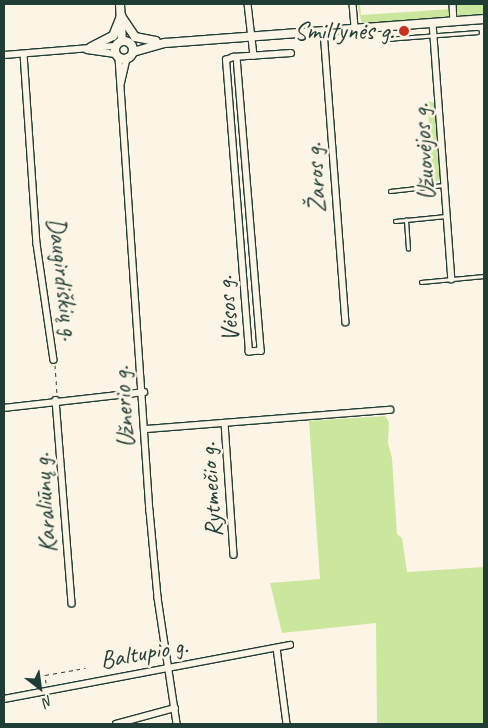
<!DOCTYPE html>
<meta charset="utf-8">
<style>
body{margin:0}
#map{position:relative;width:488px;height:728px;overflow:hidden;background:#fcf5e5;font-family:Caveat,sans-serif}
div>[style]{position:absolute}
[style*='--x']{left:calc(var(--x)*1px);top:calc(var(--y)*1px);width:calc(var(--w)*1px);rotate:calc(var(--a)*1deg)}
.green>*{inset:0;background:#cbe79e}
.path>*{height:1px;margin-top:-0.5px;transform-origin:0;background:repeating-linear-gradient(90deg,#1f3d34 0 4px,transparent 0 8px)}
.roads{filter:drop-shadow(1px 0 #1f3d34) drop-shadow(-1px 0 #1f3d34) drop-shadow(0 1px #1f3d34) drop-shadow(0 -1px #1f3d34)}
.lane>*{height:2.5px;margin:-1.25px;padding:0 1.25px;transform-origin:1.25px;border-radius:1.25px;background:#fcf5e5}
.street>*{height:5.5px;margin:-2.75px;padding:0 2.75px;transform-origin:2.75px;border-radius:2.75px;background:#fcf5e5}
.secondary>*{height:8px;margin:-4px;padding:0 4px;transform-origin:4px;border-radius:4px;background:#fcf5e5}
.secondary>.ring{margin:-4px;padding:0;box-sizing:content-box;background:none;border:8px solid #fcf5e5;border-radius:50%}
.dots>*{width:14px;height:14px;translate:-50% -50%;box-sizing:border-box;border:2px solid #fcf5e5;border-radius:50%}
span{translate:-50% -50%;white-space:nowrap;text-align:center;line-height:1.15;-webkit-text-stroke:5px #fcf5e5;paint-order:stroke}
.poi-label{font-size:25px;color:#1f3d34}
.right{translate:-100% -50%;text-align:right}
.street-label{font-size:25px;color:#1f3d34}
.frame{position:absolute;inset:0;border:5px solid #1f3d34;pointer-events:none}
.north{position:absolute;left:15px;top:663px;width:50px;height:50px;-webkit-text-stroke:4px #fcf5e5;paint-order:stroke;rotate:150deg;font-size:14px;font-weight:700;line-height:20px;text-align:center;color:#1f3d34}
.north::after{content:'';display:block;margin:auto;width:18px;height:22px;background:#1f3d34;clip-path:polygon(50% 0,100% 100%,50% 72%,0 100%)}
</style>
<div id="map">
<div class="green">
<div style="clip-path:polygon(357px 4px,360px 4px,361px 15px,451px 9px,451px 15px,446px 18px,362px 24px)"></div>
<div style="clip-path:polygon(456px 4px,484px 4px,484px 15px,458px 17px)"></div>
<div style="clip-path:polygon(428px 101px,435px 103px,441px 180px,425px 185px,420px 130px,429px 130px)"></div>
<div style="clip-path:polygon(385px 416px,389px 422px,388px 443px,392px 458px,397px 534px,402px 538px,407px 572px,484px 567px,484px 724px,377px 724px,376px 623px,282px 633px,270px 583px,320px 579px,309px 421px)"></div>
</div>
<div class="path">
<div style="--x:55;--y:365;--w:29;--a:86"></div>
<div style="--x:46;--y:683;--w:8;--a:-97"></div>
<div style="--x:45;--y:675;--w:41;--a:-9.9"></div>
</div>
<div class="roads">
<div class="lane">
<div style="--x:387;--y:39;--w:90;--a:-4.4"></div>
<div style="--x:390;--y:191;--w:54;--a:-6.3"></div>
<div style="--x:395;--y:221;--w:11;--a:-5"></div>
<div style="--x:408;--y:249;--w:29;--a:-94"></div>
<div style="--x:406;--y:220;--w:40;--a:-5.7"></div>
<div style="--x:421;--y:282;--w:63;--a:-5.4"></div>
</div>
<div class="street">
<div style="--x:248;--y:4;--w:52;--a:83.4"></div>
<div style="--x:353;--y:4;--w:25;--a:85"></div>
<div style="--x:453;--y:4;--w:17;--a:87"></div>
<div style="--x:433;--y:23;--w:257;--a:85.8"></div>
<div style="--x:324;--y:31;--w:292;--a:85.7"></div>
<div style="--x:87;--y:50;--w:28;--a:8"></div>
<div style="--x:24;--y:54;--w:190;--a:86.1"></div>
<div style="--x:37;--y:244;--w:117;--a:81.7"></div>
<div style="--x:4;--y:55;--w:111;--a:-4.6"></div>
<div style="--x:237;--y:57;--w:295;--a:85.3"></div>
<div style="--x:261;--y:351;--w:12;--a:175"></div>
<div style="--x:249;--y:352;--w:293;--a:-94.5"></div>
<div style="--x:226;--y:60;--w:8;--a:-23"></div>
<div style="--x:233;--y:57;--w:58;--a:-3.9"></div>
<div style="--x:119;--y:58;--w:454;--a:86.1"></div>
<div style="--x:150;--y:511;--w:87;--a:84.7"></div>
<div style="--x:158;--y:598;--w:127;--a:81.4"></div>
<div style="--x:121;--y:83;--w:26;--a:-77"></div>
<div style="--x:56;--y:400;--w:204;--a:85.5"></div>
<div style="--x:4;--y:408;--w:141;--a:-6.5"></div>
<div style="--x:225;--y:423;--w:132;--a:86.1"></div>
<div style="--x:146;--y:429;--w:245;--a:-4.5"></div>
<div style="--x:277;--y:648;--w:77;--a:82.5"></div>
<div style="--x:4;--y:699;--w:291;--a:-10.7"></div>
<div style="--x:116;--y:724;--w:61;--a:-15.2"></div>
</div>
<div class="secondary">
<div style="--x:120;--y:4;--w:36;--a:87"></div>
<div style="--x:121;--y:16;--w:25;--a:56"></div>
<div style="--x:135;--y:37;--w:21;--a:11"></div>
<div class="ring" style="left:115px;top:41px;width:10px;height:10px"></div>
<div style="--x:91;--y:47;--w:25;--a:-27"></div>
<div style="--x:113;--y:36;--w:22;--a:-68"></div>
<div style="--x:133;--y:52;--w:33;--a:-16"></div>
<div style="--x:165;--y:43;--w:320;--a:-4.3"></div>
</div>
</div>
<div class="dots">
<div style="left:404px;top:31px;background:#c8321e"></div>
</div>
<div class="poi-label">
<span class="right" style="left:394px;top:31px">Smiltynės g.</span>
</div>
<div class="street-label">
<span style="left:424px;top:152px;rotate:-94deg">Užuovėjos g.</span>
<span style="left:316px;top:178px;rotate:-94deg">Žaros g.</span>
<span style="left:63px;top:279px;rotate:83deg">Daugirdiškių g.</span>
<span style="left:228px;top:309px;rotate:-96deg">Vėsos g.</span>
<span style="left:124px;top:407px;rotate:-94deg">Užnerio g.</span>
<span style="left:211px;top:490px;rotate:-94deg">Rytmečio g.</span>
<span style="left:45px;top:503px;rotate:-94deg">Karaliūnų g.</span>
<span style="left:144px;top:653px;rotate:-10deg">Baltupio g.</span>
</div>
<div class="frame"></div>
<div class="north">N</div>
</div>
